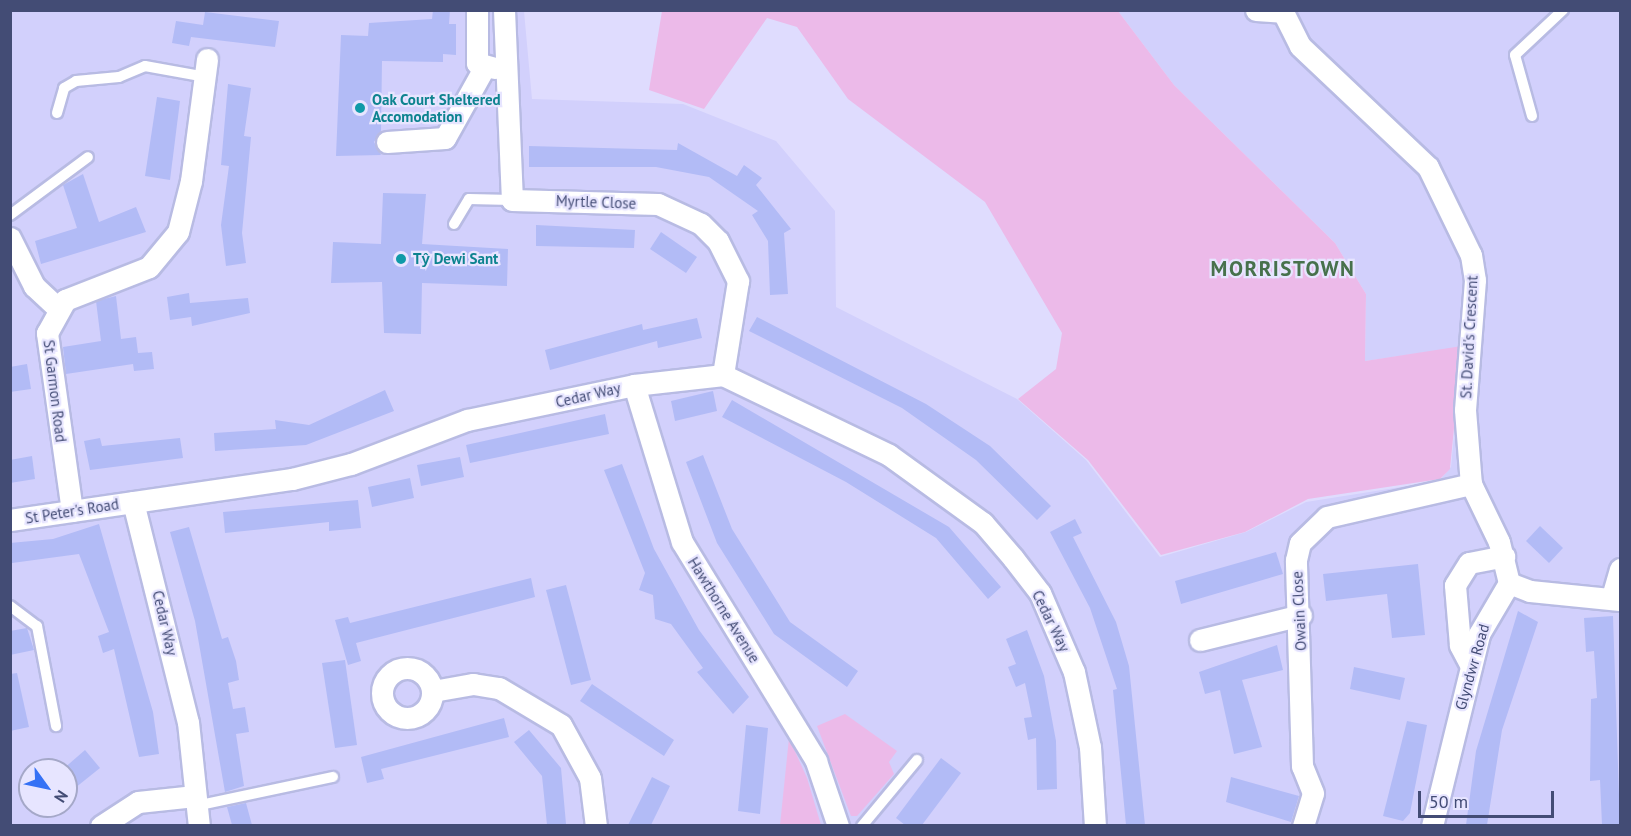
<!DOCTYPE html>
<meta charset="utf-8">
<style>
body{margin:0}
#map{position:relative;width:1631px;height:836px;overflow:hidden;background:#dfdcfe;font-family:"PT Sans",sans-serif}
div>[style]{position:absolute}
[style*='--x']{left:calc(var(--x)*1px);top:calc(var(--y)*1px);width:calc(var(--w)*1px);rotate:calc(var(--a)*1deg)}
.residential>*{inset:0;background:#d2d0fc}
.green>*{inset:0;background:#ecbae9}
.building>*{inset:0;background:#b2bbf6}
.roads{filter:drop-shadow(2px 0 #b8bbe3) drop-shadow(-2px 0 #b8bbe3) drop-shadow(0 2px #b8bbe3) drop-shadow(0 -2px #b8bbe3)}
.lane>*{height:10px;margin:-5px;padding:0 5px;transform-origin:5px;border-radius:5px;background:#fff}
.street>*{height:21px;margin:-10.5px;padding:0 10.5px;transform-origin:10.5px;border-radius:10.5px;background:#fff}
.street>.ring{margin:-10.5px;padding:0;box-sizing:content-box;background:none;border:21px solid #fff;border-radius:50%}
.dots>*{width:16px;height:16px;translate:-50% -50%;box-sizing:border-box;border:3px solid #e7e5ff;border-radius:50%}
span{translate:-50% -50%;white-space:nowrap;text-align:center;line-height:1.15;-webkit-text-stroke:4.5px #e7e5ff;paint-order:stroke}
.culture-label{font-size:15px;color:#0d838f;font-weight:700}
.left{translate:0 -50%;text-align:left}
.street-label{font-size:15px;color:#434c75}
.district-label{font-size:21px;color:#47714c;font-weight:700;letter-spacing:1.5px}
.frame{position:absolute;inset:0;border:12px solid #434c75;pointer-events:none}
.north{position:absolute;left:18px;top:758px;width:60px;height:60px;box-sizing:border-box;background:#e7e5ff;border:2px solid #a5a8c8;border-radius:50%;rotate:123deg;font-size:16px;font-weight:700;line-height:24px;text-align:center;color:#434c75}
.north::after{content:'';display:block;margin:auto;width:21px;height:27px;background:#3571f5;clip-path:polygon(50% 0,100% 100%,50% 72%,0 100%)}
.scale{position:absolute;left:1418px;top:791px;width:136px;height:27px;box-sizing:border-box;border:3px solid #434c75;border-top:0;padding-left:8px;font-size:18px;line-height:21px;white-space:nowrap;color:#434c75;-webkit-text-stroke:4px #e7e5ff;paint-order:stroke}
</style>
<div id="map">
<div class="residential">
<div style="clip-path:polygon(evenodd,10px 11px,524px 11px,532px 99px,683px 104px,776px 141px,835px 211px,836px 307px,1017px 399px,1086px 460px,1160px 557px,1246px 532px,1306px 502px,1439px 481px,1451px 467px,1462px 347px,1365px 361px,1366px 294px,1335px 243px,1174px 85px,1118px 11px,1620px 11px,1620px 825px,11px 825px,10px 11px,30px 770px,66px 770px,66px 806px,30px 806px,30px 770px)"></div>
</div>
<div class="green">
<div style="clip-path:polygon(662px 11px,1118px 11px,1174px 85px,1335px 243px,1366px 294px,1365px 361px,1462px 346px,1450px 469px,1440px 479px,1308px 499px,1245px 532px,1161px 555px,1088px 460px,1018px 399px,1056px 369px,1062px 333px,985px 202px,848px 99px,797px 27px,767px 18px,704px 109px,649px 90px)"></div>
<div style="clip-path:polygon(845px 714px,897px 751px,889px 762px,894px 774px,857px 816px,851px 816px,817px 726px)"></div>
<div style="clip-path:polygon(789px 738px,807px 778px,821px 825px,780px 825px)"></div>
</div>
<div class="building">
<div style="clip-path:polygon(433px 10px,450px 10px,449px 24px,456px 24px,456px 55px,443px 54px,443px 62px,382px 61px,381px 131px,374px 142px,381px 155px,336px 156px,341px 35px,368px 36px,369px 23px,432px 19px)"></div>
<div style="clip-path:polygon(205px 12px,279px 21px,275px 47px,191px 37px,189px 46px,172px 43px,176px 21px,203px 25px)"></div>
<div style="clip-path:polygon(228px 84px,251px 88px,244px 136px,251px 137px,242px 233px,246px 263px,226px 266px,221px 225px,229px 166px,221px 165px)"></div>
<div style="clip-path:polygon(157px 97px,180px 101px,170px 180px,145px 176px)"></div>
<div style="clip-path:polygon(678px 143px,737px 176px,744px 165px,762px 178px,756px 185px,791px 229px,784px 233px,788px 294px,770px 295px,768px 241px,752px 215px,758px 211px,709px 177px,656px 167px,529px 167px,529px 146px,677px 150px)"></div>
<div style="clip-path:polygon(83px 174px,99px 222px,136px 207px,146px 232px,41px 264px,35px 241px,77px 228px,63px 185px)"></div>
<div style="clip-path:polygon(383px 193px,426px 194px,422px 244px,508px 249px,507px 286px,422px 283px,421px 334px,384px 333px,382px 282px,331px 283px,333px 242px,381px 244px)"></div>
<div style="clip-path:polygon(536px 225px,635px 230px,634px 248px,536px 246px)"></div>
<div style="clip-path:polygon(661px 232px,697px 257px,686px 273px,650px 249px)"></div>
<div style="clip-path:polygon(189px 293px,190px 303px,248px 298px,250px 313px,192px 326px,191px 317px,170px 320px,167px 297px)"></div>
<div style="clip-path:polygon(116px 296px,121px 339px,136px 337px,138px 353px,152px 352px,154px 369px,134px 371px,133px 364px,66px 374px,63px 347px,101px 341px,96px 301px)"></div>
<div style="clip-path:polygon(757px 317px,926px 404px,990px 446px,1051px 506px,1037px 520px,976px 460px,902px 408px,749px 331px)"></div>
<div style="clip-path:polygon(697px 318px,702px 338px,658px 348px,657px 341px,550px 370px,545px 350px,642px 324px,643px 330px)"></div>
<div style="clip-path:polygon(27px 364px,31px 389px,10px 392px,10px 367px)"></div>
<div style="clip-path:polygon(385px 390px,394px 411px,306px 445px,215px 451px,214px 433px,276px 429px,275px 420px,309px 425px)"></div>
<div style="clip-path:polygon(713px 391px,717px 411px,675px 421px,671px 401px)"></div>
<div style="clip-path:polygon(732px 400px,949px 527px,1001px 587px,988px 599px,936px 538px,846px 482px,722px 417px)"></div>
<div style="clip-path:polygon(605px 414px,609px 434px,470px 463px,466px 445px)"></div>
<div style="clip-path:polygon(100px 438px,102px 446px,180px 438px,183px 458px,90px 470px,84px 441px)"></div>
<div style="clip-path:polygon(703px 455px,732px 529px,790px 622px,858px 671px,847px 687px,774px 634px,717px 543px,686px 462px)"></div>
<div style="clip-path:polygon(32px 456px,35px 479px,10px 483px,10px 460px)"></div>
<div style="clip-path:polygon(460px 457px,464px 477px,421px 486px,417px 465px)"></div>
<div style="clip-path:polygon(622px 464px,654px 549px,699px 630px,749px 697px,733px 714px,697px 672px,703px 668px,671px 624px,655px 619px,653px 595px,639px 590px,645px 573px,604px 470px)"></div>
<div style="clip-path:polygon(410px 478px,414px 498px,372px 507px,368px 487px)"></div>
<div style="clip-path:polygon(358px 500px,361px 528px,329px 531px,329px 522px,225px 533px,223px 512px)"></div>
<div style="clip-path:polygon(1075px 519px,1082px 533px,1073px 537px,1116px 622px,1129px 666px,1145px 825px,1126px 825px,1113px 690px,1117px 689px,1090px 608px,1050px 532px)"></div>
<div style="clip-path:polygon(99px 524px,153px 712px,159px 754px,139px 757px,114px 649px,103px 653px,98px 636px,109px 632px,79px 554px,12px 563px,10px 543px,53px 539px)"></div>
<div style="clip-path:polygon(1540px 526px,1563px 548px,1549px 563px,1526px 541px)"></div>
<div style="clip-path:polygon(189px 527px,222px 639px,228px 637px,236px 661px,239px 680px,228px 683px,233px 709px,245px 707px,249px 732px,236px 734px,244px 786px,225px 792px,195px 621px,170px 532px)"></div>
<div style="clip-path:polygon(1276px 552px,1283px 574px,1181px 604px,1175px 581px)"></div>
<div style="clip-path:polygon(1418px 564px,1425px 635px,1392px 638px,1387px 594px,1326px 601px,1323px 574px)"></div>
<div style="clip-path:polygon(531px 578px,535px 597px,356px 643px,361px 661px,348px 665px,335px 620px,348px 617px,350px 623px)"></div>
<div style="clip-path:polygon(566px 585px,591px 680px,571px 685px,546px 590px)"></div>
<div style="clip-path:polygon(1518px 611px,1538px 622px,1502px 730px,1487px 825px,1466px 825px,1476px 751px)"></div>
<div style="clip-path:polygon(1613px 616px,1620px 825px,1602px 825px,1600px 780px,1590px 781px,1591px 699px,1597px 698px,1594px 651px,1586px 652px,1584px 618px)"></div>
<div style="clip-path:polygon(27px 628px,34px 650px,10px 655px,10px 631px)"></div>
<div style="clip-path:polygon(1027px 630px,1044px 676px,1056px 741px,1057px 789px,1037px 790px,1036px 738px,1028px 740px,1024px 718px,1032px 717px,1025px 683px,1016px 687px,1008px 667px,1016px 664px,1006px 639px)"></div>
<div style="clip-path:polygon(1277px 645px,1283px 670px,1242px 680px,1262px 747px,1234px 754px,1220px 690px,1205px 694px,1199px 672px)"></div>
<div style="clip-path:polygon(345px 660px,357px 745px,335px 748px,322px 663px)"></div>
<div style="clip-path:polygon(1354px 667px,1405px 678px,1400px 700px,1350px 689px)"></div>
<div style="clip-path:polygon(17px 673px,29px 727px,10px 731px,10px 674px)"></div>
<div style="clip-path:polygon(592px 684px,674px 740px,664px 756px,580px 701px)"></div>
<div style="clip-path:polygon(504px 718px,509px 737px,381px 769px,384px 779px,367px 783px,361px 757px)"></div>
<div style="clip-path:polygon(1407px 721px,1427px 725px,1410px 813px,1403px 821px,1383px 816px)"></div>
<div style="clip-path:polygon(746px 725px,768px 728px,760px 814px,738px 811px)"></div>
<div style="clip-path:polygon(529px 730px,561px 768px,566px 824px,547px 825px,542px 776px,514px 742px)"></div>
<div style="clip-path:polygon(85px 750px,100px 768px,75px 788px,62px 770px)"></div>
<div style="clip-path:polygon(941px 758px,961px 773px,922px 825px,905px 825px,896px 818px)"></div>
<div style="clip-path:polygon(652px 777px,670px 786px,651px 825px,628px 825px)"></div>
<div style="clip-path:polygon(1231px 777px,1299px 796px,1291px 822px,1226px 802px)"></div>
<div style="clip-path:polygon(246px 803px,252px 825px,232px 825px,227px 807px)"></div>
</div>
<div class="roads">
<div class="lane">
<div style="--x:57;--y:113;--w:26;--a:-74"></div>
<div style="--x:64;--y:88;--w:14;--a:-30"></div>
<div style="--x:76;--y:81;--w:43;--a:-5.3"></div>
<div style="--x:119;--y:77;--w:28;--a:-23"></div>
<div style="--x:145;--y:66;--w:62;--a:10.2"></div>
<div style="--x:1532;--y:116;--w:63;--a:-105.6"></div>
<div style="--x:1515;--y:55;--w:66;--a:-43.2"></div>
<div style="--x:10;--y:215;--w:97;--a:-36.6"></div>
<div style="--x:454;--y:224;--w:29;--a:-59"></div>
<div style="--x:469;--y:199;--w:43;--a:1.3"></div>
<div style="--x:10;--y:606;--w:34;--a:37"></div>
<div style="--x:37;--y:626;--w:102;--a:79.2"></div>
<div style="--x:195;--y:806;--w:141;--a:-11.9"></div>
<div style="--x:862;--y:826;--w:86;--a:-50.2"></div>
</div>
<div class="street">
<div style="--x:477;--y:10;--w:53;--a:90"></div>
<div style="--x:477;--y:63;--w:18;--a:16"></div>
<div style="--x:504;--y:10;--w:190;--a:87.6"></div>
<div style="--x:512;--y:200;--w:146;--a:1.6"></div>
<div style="--x:658;--y:204;--w:47;--a:24.9"></div>
<div style="--x:701;--y:224;--w:24;--a:45"></div>
<div style="--x:718;--y:241;--w:45;--a:63.4"></div>
<div style="--x:738;--y:281;--w:95;--a:99.1"></div>
<div style="--x:1256;--y:10;--w:26;--a:4"></div>
<div style="--x:1282;--y:10;--w:40;--a:63.4"></div>
<div style="--x:1300;--y:46;--w:176;--a:43.4"></div>
<div style="--x:1428;--y:167;--w:98;--a:64"></div>
<div style="--x:1471;--y:255;--w:25;--a:81"></div>
<div style="--x:1475;--y:280;--w:130;--a:94.4"></div>
<div style="--x:1465;--y:410;--w:74;--a:85.4"></div>
<div style="--x:1471;--y:484;--w:64;--a:64.2"></div>
<div style="--x:1499;--y:542;--w:42;--a:76.3"></div>
<div style="--x:387;--y:142;--w:58;--a:-3.9"></div>
<div style="--x:445;--y:138;--w:80;--a:-60.9"></div>
<div style="--x:10;--y:238;--w:54;--a:63.4"></div>
<div style="--x:34;--y:286;--w:33;--a:43"></div>
<div style="--x:634;--y:385;--w:164;--a:73"></div>
<div style="--x:682;--y:542;--w:257;--a:58.5"></div>
<div style="--x:816;--y:761;--w:69;--a:71.3"></div>
<div style="--x:133;--y:502;--w:227;--a:76"></div>
<div style="--x:188;--y:722;--w:105;--a:84"></div>
<div style="--x:72;--y:511;--w:180;--a:-98"></div>
<div style="--x:47;--y:333;--w:38;--a:-61"></div>
<div style="--x:65;--y:300;--w:90;--a:-21.4"></div>
<div style="--x:149;--y:267;--w:45;--a:-50.4"></div>
<div style="--x:178;--y:232;--w:53;--a:-75.7"></div>
<div style="--x:191;--y:181;--w:123;--a:-82.5"></div>
<div style="--x:10;--y:520;--w:285;--a:-8.3"></div>
<div style="--x:292;--y:479;--w:61;--a:-14.3"></div>
<div style="--x:351;--y:464;--w:124;--a:-20.8"></div>
<div style="--x:467;--y:420;--w:171;--a:-11.8"></div>
<div style="--x:634;--y:385;--w:90;--a:-6.4"></div>
<div style="--x:723;--y:375;--w:184;--a:25.7"></div>
<div style="--x:889;--y:455;--w:116;--a:35.9"></div>
<div style="--x:983;--y:523;--w:46;--a:49.4"></div>
<div style="--x:1013;--y:558;--w:44;--a:52.4"></div>
<div style="--x:1040;--y:593;--w:86;--a:66.7"></div>
<div style="--x:1074;--y:672;--w:77;--a:78"></div>
<div style="--x:1090;--y:747;--w:79;--a:86.4"></div>
<div style="--x:1612;--y:597;--w:29;--a:-74"></div>
<div style="--x:1200;--y:640;--w:104;--a:-13.9"></div>
<div style="--x:1471;--y:666;--w:24;--a:-118"></div>
<div style="--x:1460;--y:645;--w:60;--a:-94.8"></div>
<div style="--x:1455;--y:585;--w:26;--a:-58"></div>
<div style="--x:1469;--y:563;--w:36;--a:-11"></div>
<div class="ring" style="left:382px;top:668px;width:29px;height:29px"></div>
<div style="--x:433;--y:691;--w:41;--a:-9.9"></div>
<div style="--x:473;--y:684;--w:26;--a:9"></div>
<div style="--x:499;--y:688;--w:72;--a:30.8"></div>
<div style="--x:561;--y:725;--w:60;--a:61.3"></div>
<div style="--x:590;--y:778;--w:48;--a:82.9"></div>
<div style="--x:101;--y:826;--w:44;--a:-33"></div>
<div style="--x:138;--y:802;--w:57;--a:-6"></div>
<div style="--x:1303;--y:826;--w:34;--a:-73"></div>
<div style="--x:1313;--y:793;--w:29;--a:-112"></div>
<div style="--x:1302;--y:766;--w:206;--a:-91.7"></div>
<div style="--x:1296;--y:560;--w:17;--a:-77"></div>
<div style="--x:1300;--y:543;--w:37;--a:-44"></div>
<div style="--x:1327;--y:517;--w:148;--a:-12.9"></div>
<div style="--x:1432;--y:826;--w:198;--a:-76.2"></div>
<div style="--x:1479;--y:634;--w:59;--a:-59.5"></div>
<div style="--x:1509;--y:583;--w:22;--a:21"></div>
<div style="--x:1530;--y:591;--w:90;--a:5.7"></div>
</div>
</div>
<div class="dots">
<div style="left:360px;top:108px;background:#0f9aa8"></div>
<div style="left:401px;top:259px;background:#0f9aa8"></div>
</div>
<div class="culture-label">
<span class="left" style="left:372px;top:108px">Oak Court Sheltered<br>Accomodation</span>
<span class="left" style="left:413px;top:259px">Tŷ Dewi Sant</span>
</div>
<div class="street-label">
<span style="left:596px;top:202px;rotate:2deg">Myrtle Close</span>
<span style="left:1469px;top:337px;rotate:-87deg">St. David's Crescent</span>
<span style="left:55px;top:391px;rotate:83deg">St Garmon Road</span>
<span style="left:588px;top:395px;rotate:-13deg">Cedar Way</span>
<span style="left:72px;top:511px;rotate:-9deg">St Peter's Road</span>
<span style="left:724px;top:610px;rotate:58deg">Hawthorne Avenue</span>
<span style="left:1299px;top:611px;rotate:-93deg">Owain Close</span>
<span style="left:1051px;top:621px;rotate:64deg">Cedar Way</span>
<span style="left:165px;top:623px;rotate:77deg">Cedar Way</span>
<span style="left:1472px;top:667px;rotate:-74deg">Glyndwr Road</span>
</div>
<div class="district-label">
<span style="left:1283px;top:269px">MORRISTOWN</span>
</div>
<div class="frame"></div>
<div class="north">N</div>
<div class="scale">50 m</div>
</div>
